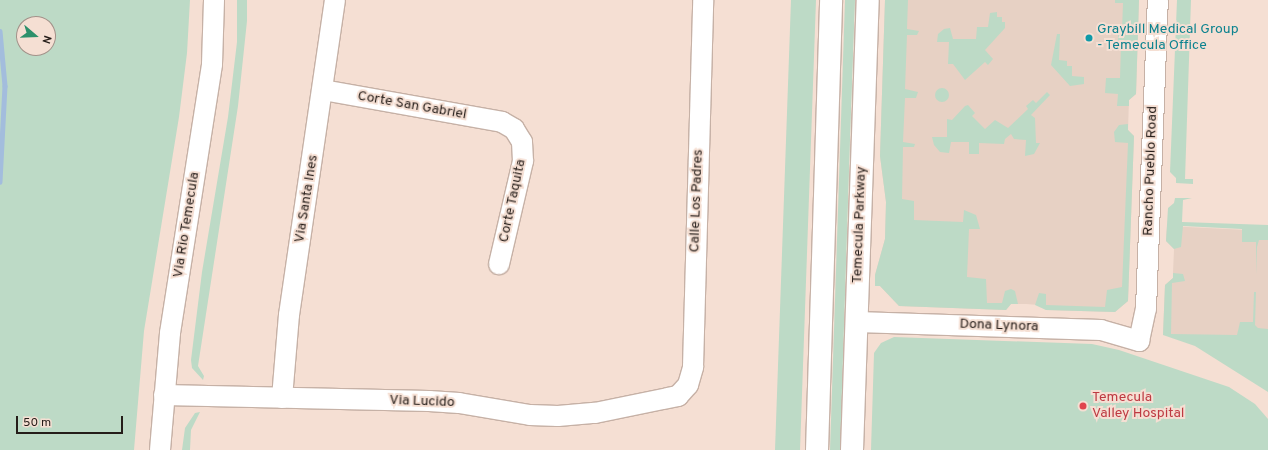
<!DOCTYPE html>
<style>
body{margin:0}
#map{position:relative;width:1268px;height:450px;overflow:hidden;background:#f5dfd3;font-family:Overpass,sans-serif}
div>[style]{position:absolute}
[style*='--x']{left:calc(var(--x)*1px);top:calc(var(--y)*1px);width:calc(var(--w)*1px);rotate:calc(var(--a)*1deg)}
.commercial>*{inset:0;background:#e7d1c4}
.green>*{inset:0;background:#bddac6}
.round{border-radius:50%}
.stream>*{height:4.5px;margin:-2.25px;padding:0 2.25px;transform-origin:2.25px;border-radius:2.25px;background:#a3bddd}
.roads{filter:drop-shadow(1px 0 #c6b1a6) drop-shadow(-1px 0 #c6b1a6) drop-shadow(0 1px #c6b1a6) drop-shadow(0 -1px #c6b1a6)}
.minor>*{height:20px;margin:-10px;padding:0 10px;transform-origin:10px;border-radius:10px;background:#fff}
.major>*{height:22px;margin:-11px;padding:0 11px;transform-origin:11px;border-radius:11px;background:#fff}
.dots>*{width:11px;height:11px;translate:-50% -50%;box-sizing:border-box;border:2px solid #f5dfd3;border-radius:50%}
span{translate:-50% -50%;white-space:nowrap;text-align:center;line-height:1.15;-webkit-text-stroke:4px #f5dfd3;paint-order:stroke}
.culture-label{font-size:14px;color:#0d838f}
.left{translate:0 -50%;text-align:left}
.street-label{font-size:14px;color:#251d19}
.health-label{font-size:14px;color:#be3a42}
.north{position:absolute;left:16px;top:16px;width:40px;height:40px;box-sizing:border-box;background:#f5dfd3;border:1px solid #a29189;border-radius:50%;rotate:109deg;font-size:11px;font-weight:700;line-height:16px;text-align:center;color:#251d19}
.north::after{content:'';display:block;margin:auto;width:14px;height:18px;background:#2d906b;clip-path:polygon(50% 0,100% 100%,50% 72%,0 100%)}
.scale{position:absolute;left:16px;top:416px;width:107px;height:18px;box-sizing:border-box;border:2px solid #251d19;border-top:0;padding-left:5px;font-size:12px;line-height:14px;white-space:nowrap;color:#251d19;-webkit-text-stroke:3px #f5dfd3;paint-order:stroke}
</style>
<div id="map">
<div class="commercial">
<div style="clip-path:polygon(885px 0,1139px 0,1136px 94px,1129px 100px,1128px 130px,1134px 136px,1128px 301px,1115px 312px,1046px 310px,1039px 305px,1026px 304px,1011px 304px,1006px 310px,899px 306px,880px 286px,875px 286px,875px 275px,885px 239px,886px 202px,880px 156px)"></div>
<div style="clip-path:polygon(1167px 226px,1268px 231px,1268px 338px,1163px 335px,1165px 285px,1173px 278px,1173px 273px,1174px 249px,1166px 241px)"></div>
</div>
<div class="green">
<div style="clip-path:polygon(evenodd,0 0,190px 0,187px 53px,179px 117px,144px 331px,134px 450px,0 450px,0 0,24px 24px,48px 24px,48px 48px,24px 48px,24px 24px)"></div>
<div style="clip-path:polygon(237px 0,247px 0,247px 21px,238px 106px,198px 366px,204px 376px,203px 380px,192px 368px,191px 360px,202px 272px,228px 117px,237px 42px)"></div>
<div style="clip-path:polygon(791px 0,816px 0,800px 450px,775px 450px)"></div>
<div style="clip-path:polygon(845px 0,855px 0,850px 140px,840px 450px,830px 450px)"></div>
<div style="clip-path:polygon(885px 0,908px 0,907px 29px,919px 31px,917px 35px,907px 35px,905px 89px,918px 92px,916px 98px,905px 98px,903px 142px,915px 144px,914px 147px,903px 147px,902px 199px,914px 201px,914px 220px,963px 222px,964px 210px,976px 215px,980px 229px,969px 229px,967px 277px,986px 279px,987px 303px,1002px 303px,1005px 291px,1011px 289px,1015px 291px,1018px 304px,1011px 304px,1006px 310px,899px 306px,880px 286px,875px 286px,875px 275px,885px 239px,886px 202px,880px 156px)"></div>
<div style="clip-path:polygon(1115px 0,1139px 0,1136px 94px,1129px 100px,1129px 106px,1117px 106px,1118px 94px,1105px 93px,1106px 78px,1120px 78px,1121px 44px,1118px 43px,1118px 30px,1122px 30px,1123px 3px,1115px 3px)"></div>
<div style="clip-path:polygon(1177px 0,1191px 0,1185px 179px,1193px 179px,1193px 184px,1176px 183px,1176px 178px,1170px 172px)"></div>
<div style="clip-path:polygon(997px 12px,997px 17px,1002px 17px,1002px 22px,1005px 22px,1005px 28px,985px 50px,993px 59px,988px 65px,985px 62px,965px 80px,953px 64px,948px 64px,949px 42px,937px 42px,938px 34px,944px 29px,950px 28px,953px 39px,976px 39px,977px 27px,988px 27px,990px 13px)"></div>
<div style="clip-path:polygon(1057px 34px,1060px 34px,1059px 60px,1067px 61px,1067px 66px,1072px 66px,1072px 76px,1084px 77px,1084px 84px,1070px 86px,1051px 65px)"></div>
<div class="round" style="left:935px;top:88px;width:14px;height:14px"></div>
<div style="clip-path:polygon(1047px 92px,1050px 95px,1031px 115px,1035px 118px,1036px 143px,1040px 143px,1034px 154px,1025px 156px,1026px 140px,1014px 139px,1011px 134px,1005px 139px,1004px 144px,979px 143px,979px 154px,969px 154px,969px 142px,951px 142px,949px 153px,940px 152px,934px 145px,932px 137px,947px 137px,947px 119px,952px 120px,965px 106px,968px 105px,975px 113px,972px 116px,985px 129px,995px 120px,1008px 128px,1028px 109px,1026px 106px,1033px 100px,1036px 103px)"></div>
<div style="clip-path:polygon(1128px 124px,1128px 130px,1134px 136px,1128px 301px,1115px 312px,1046px 310px,1035px 305px,1039px 293px,1046px 294px,1046px 305px,1105px 307px,1107px 290px,1122px 287px,1128px 143px,1115px 142px,1114px 132px,1119px 125px)"></div>
<div style="clip-path:polygon(1175px 198px,1192px 198px,1183px 200px,1182px 222px,1268px 225px,1268px 240px,1259px 240px,1257px 247px,1256px 275px,1256px 242px,1242px 242px,1242px 229px,1183px 226px,1181px 247px,1174px 249px,1166px 241px,1168px 208px,1174px 203px)"></div>
<div style="clip-path:polygon(1173px 273px,1183px 274px,1185px 281px,1172px 283px,1171px 334px,1237px 335px,1240px 322px,1253px 322px,1254px 292px,1256px 292px,1255px 325px,1258px 328px,1268px 329px,1268px 392px,1195px 346px,1163px 335px,1165px 285px,1173px 278px)"></div>
<div style="clip-path:polygon(894px 337px,1092px 344px,1119px 350px,1229px 387px,1255px 404px,1268px 419px,1268px 450px,871px 450px,874px 353px,881px 343px)"></div>
<div style="clip-path:polygon(200px 412px,191px 430px,190px 450px,182px 450px,185px 428px,195px 413px)"></div>
</div>
<div class="stream">
<div style="--x:0;--y:31;--w:55;--a:84.8"></div>
<div style="--x:5;--y:86;--w:96;--a:93"></div>
</div>
<div class="roads">
<div class="minor">
<div style="--x:323;--y:90;--w:182;--a:10.1"></div>
<div style="--x:502;--y:122;--w:14;--a:30"></div>
<div style="--x:514;--y:129;--w:15;--a:58"></div>
<div style="--x:522;--y:142;--w:19;--a:87"></div>
<div style="--x:523;--y:161;--w:106;--a:103.1"></div>
<div style="--x:857;--y:322;--w:244;--a:1.9"></div>
<div style="--x:1101;--y:330;--w:40;--a:16"></div>
<div style="--x:1139;--y:341;--w:33;--a:-78"></div>
<div style="--x:1146;--y:309;--w:309;--a:-87.8"></div>
<div style="--x:164;--y:395;--w:265;--a:1.3"></div>
<div style="--x:429;--y:401;--w:30;--a:4"></div>
<div style="--x:459;--y:403;--w:72;--a:9.6"></div>
<div style="--x:530;--y:415;--w:28;--a:2"></div>
<div style="--x:558;--y:416;--w:37;--a:-5"></div>
<div style="--x:595;--y:413;--w:85;--a:-11.6"></div>
<div style="--x:678;--y:396;--w:15;--a:-48"></div>
<div style="--x:688;--y:385;--w:19;--a:-74"></div>
<div style="--x:693;--y:367;--w:367;--a:-88.4"></div>
<div style="--x:282;--y:398;--w:83;--a:-85.2"></div>
<div style="--x:289;--y:315;--w:318;--a:-81.7"></div>
<div style="--x:160;--y:450;--w:117;--a:-85.1"></div>
<div style="--x:170;--y:333;--w:272;--a:-81.1"></div>
<div style="--x:212;--y:64;--w:64;--a:-88.2"></div>
</div>
<div class="major">
<div style="--x:817;--y:450;--w:450;--a:-88.2"></div>
<div style="--x:852;--y:450;--w:450;--a:-88"></div>
</div>
</div>
<div class="dots">
<div style="left:1089px;top:38px;background:#0f9aa8"></div>
<div style="left:1083px;top:406px;background:#e0444e"></div>
</div>
<div class="culture-label">
<span class="left" style="left:1097px;top:38px">Graybill Medical Group<br>- Temecula Office</span>
</div>
<div class="street-label">
<span style="left:412px;top:106px;rotate:10deg">Corte San Gabriel</span>
<span style="left:1151px;top:171px;rotate:-88deg">Rancho Pueblo Road</span>
<span style="left:307px;top:199px;rotate:-81deg">Via Santa Ines</span>
<span style="left:513px;top:201px;rotate:-78deg">Corte Taquita</span>
<span style="left:697px;top:201px;rotate:-88deg">Calle Los Padres</span>
<span style="left:187px;top:225px;rotate:-81deg">Via Rio Temecula</span>
<span style="left:860px;top:225px;rotate:-88deg">Temecula Parkway</span>
<span style="left:999px;top:326px;rotate:2deg">Dona Lynora</span>
<span style="left:422px;top:402px;rotate:2deg">Via Lucido</span>
</div>
<div class="health-label">
<span class="left" style="left:1092px;top:406px">Temecula<br>Valley Hospital</span>
</div>
<div class="north">N</div>
<div class="scale">50 m</div>
</div>
